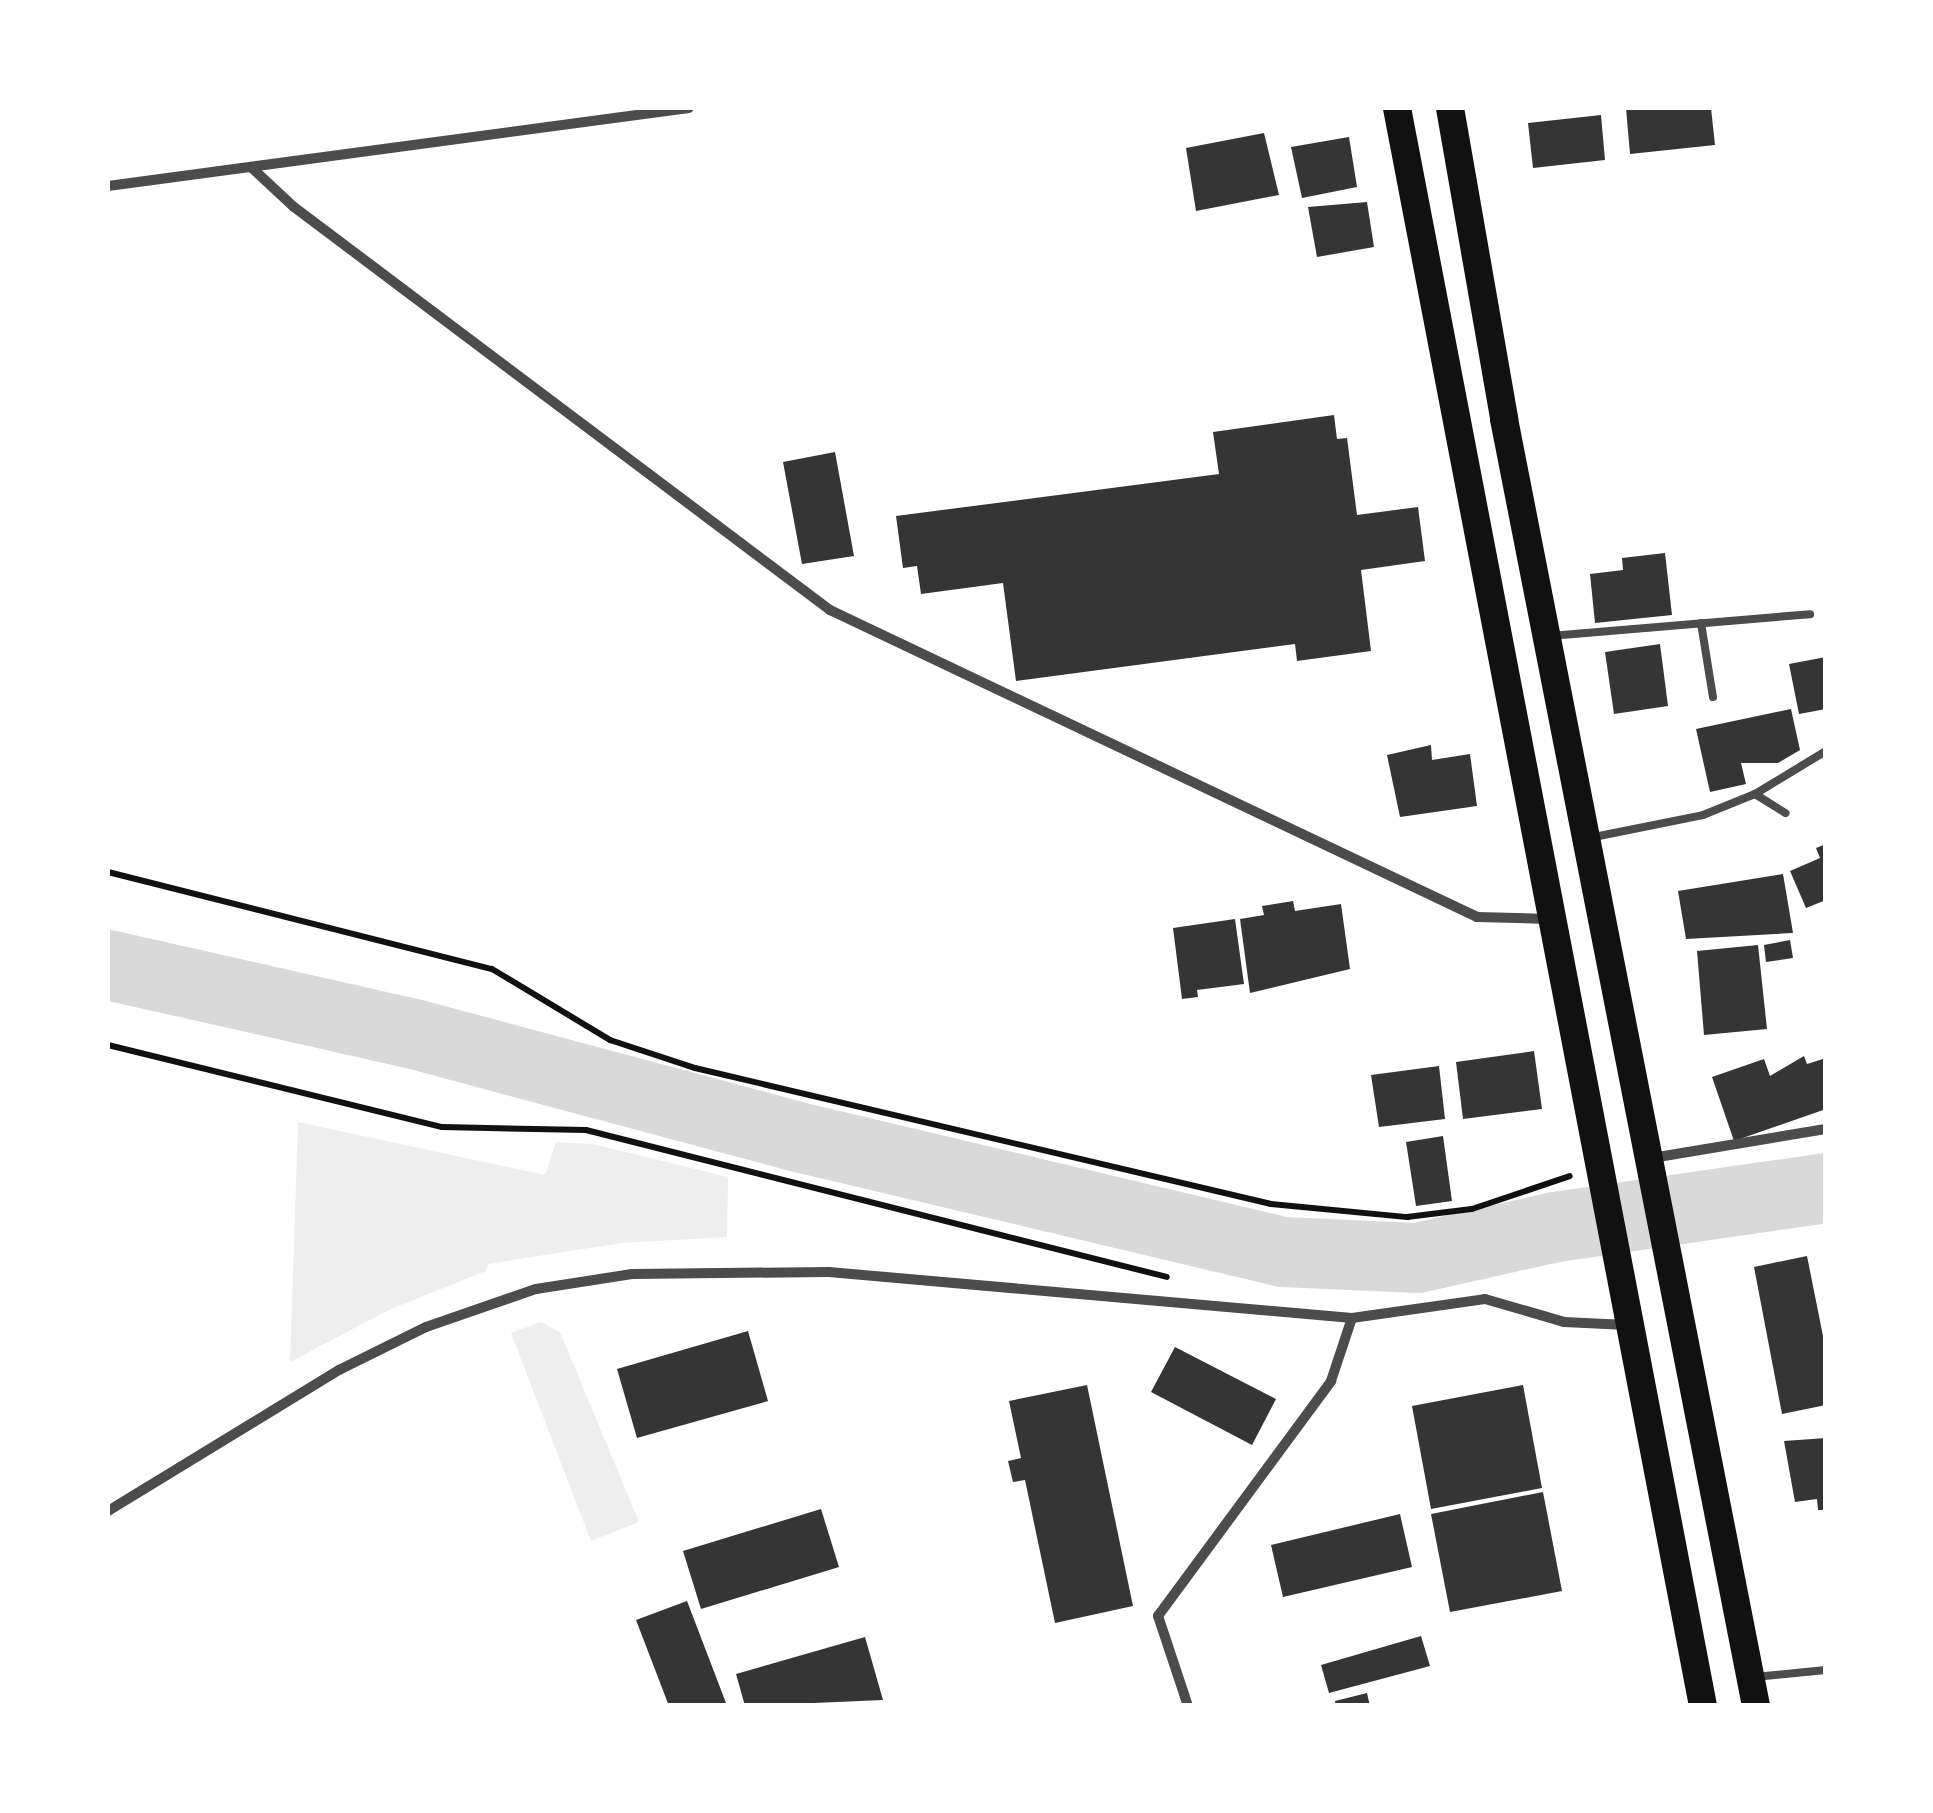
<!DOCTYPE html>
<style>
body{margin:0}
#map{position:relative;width:1933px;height:1813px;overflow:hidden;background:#fff;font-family:"DejaVu Sans",sans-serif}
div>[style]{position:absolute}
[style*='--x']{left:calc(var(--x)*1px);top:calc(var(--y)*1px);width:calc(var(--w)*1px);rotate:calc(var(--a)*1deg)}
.green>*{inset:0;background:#eee}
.river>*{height:70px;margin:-35px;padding:0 35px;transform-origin:35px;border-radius:35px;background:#d9d9d9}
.building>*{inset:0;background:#353535}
.path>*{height:6px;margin:-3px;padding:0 3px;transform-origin:3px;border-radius:3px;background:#111}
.service>*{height:8px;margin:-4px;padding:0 4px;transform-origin:4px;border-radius:4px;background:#4c4c4c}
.minor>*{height:10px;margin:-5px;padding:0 5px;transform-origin:5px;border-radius:5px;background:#4c4c4c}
.trunk>*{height:28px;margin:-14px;padding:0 14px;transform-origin:14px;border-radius:14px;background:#111}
span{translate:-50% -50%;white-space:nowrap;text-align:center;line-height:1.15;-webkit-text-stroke:8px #fff;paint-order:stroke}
.frame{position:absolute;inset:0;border:110px solid #fff;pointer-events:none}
</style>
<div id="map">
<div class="green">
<div style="clip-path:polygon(298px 1122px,545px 1175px,556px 1142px,593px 1144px,728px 1177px,727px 1237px,621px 1243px,488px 1264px,486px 1271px,391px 1309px,290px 1362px)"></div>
<div style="clip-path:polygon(541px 1322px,560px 1332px,639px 1522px,591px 1541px,511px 1333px)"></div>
</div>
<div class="river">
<div style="--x:108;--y:965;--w:314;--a:12.7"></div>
<div style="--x:414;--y:1034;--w:393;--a:15"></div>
<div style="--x:794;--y:1136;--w:503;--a:13.34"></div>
<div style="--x:1283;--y:1252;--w:134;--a:2.6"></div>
<div style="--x:1417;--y:1258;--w:142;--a:-12.6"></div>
<div style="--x:1556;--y:1227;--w:273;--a:-8.2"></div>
</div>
<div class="building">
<div style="clip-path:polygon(1626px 108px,1711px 108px,1715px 145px,1630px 154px)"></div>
<div style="clip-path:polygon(1601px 115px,1605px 160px,1533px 168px,1528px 123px)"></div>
<div style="clip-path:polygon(1264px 133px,1279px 195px,1196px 211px,1186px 148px)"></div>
<div style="clip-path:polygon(1349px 137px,1357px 187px,1302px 198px,1291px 147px)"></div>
<div style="clip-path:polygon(1367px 202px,1374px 247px,1317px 257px,1308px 207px)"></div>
<div style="clip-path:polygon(1334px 415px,1337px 439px,1347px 438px,1357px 515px,1418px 507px,1425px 561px,1361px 570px,1371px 651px,1297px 661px,1295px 644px,1016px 681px,1003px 583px,921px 594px,917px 566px,903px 568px,896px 516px,1219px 474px,1213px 432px)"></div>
<div style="clip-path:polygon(835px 452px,854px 556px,802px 564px,783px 462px)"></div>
<div style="clip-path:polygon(1665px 553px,1672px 615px,1595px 623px,1590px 574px,1623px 570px,1622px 558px)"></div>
<div style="clip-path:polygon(1660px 644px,1668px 706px,1614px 714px,1605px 652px)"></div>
<div style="clip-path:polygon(1826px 657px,1826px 709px,1799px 714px,1789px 664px)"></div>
<div style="clip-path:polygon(1791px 709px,1800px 750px,1778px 763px,1741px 763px,1746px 784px,1710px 792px,1696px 729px)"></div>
<div style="clip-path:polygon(1431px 745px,1432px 760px,1470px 754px,1477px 806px,1400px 817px,1387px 755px)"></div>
<div style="clip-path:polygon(1826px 844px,1826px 900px,1806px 908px,1790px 871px,1820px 858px,1816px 848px)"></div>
<div style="clip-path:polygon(1783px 874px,1793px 933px,1686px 939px,1678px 891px)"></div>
<div style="clip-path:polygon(1293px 901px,1295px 911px,1341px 904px,1350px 969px,1250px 993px,1240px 919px,1264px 915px,1262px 906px)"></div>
<div style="clip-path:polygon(1235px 919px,1244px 984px,1197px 990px,1198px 997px,1182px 999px,1173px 928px)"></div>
<div style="clip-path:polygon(1790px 940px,1793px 958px,1766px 962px,1764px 945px)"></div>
<div style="clip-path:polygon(1758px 945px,1767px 1029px,1704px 1035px,1697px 951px)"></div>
<div style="clip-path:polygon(1534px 1051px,1542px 1109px,1463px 1119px,1456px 1062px)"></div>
<div style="clip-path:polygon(1804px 1056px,1807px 1064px,1826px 1058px,1826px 1109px,1734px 1141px,1712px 1077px,1764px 1059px,1770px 1076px)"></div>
<div style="clip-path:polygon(1439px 1066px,1445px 1119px,1379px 1127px,1371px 1075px)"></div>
<div style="clip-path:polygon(1443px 1136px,1452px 1201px,1416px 1206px,1406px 1142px)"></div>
<div style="clip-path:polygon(1807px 1256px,1826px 1351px,1826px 1405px,1782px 1414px,1754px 1267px)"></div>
<div style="clip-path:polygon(748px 1331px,768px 1401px,637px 1438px,617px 1369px)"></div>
<div style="clip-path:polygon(1175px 1347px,1276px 1399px,1252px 1445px,1151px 1392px)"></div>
<div style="clip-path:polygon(1087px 1385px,1133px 1606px,1055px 1623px,1025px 1480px,1013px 1482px,1008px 1461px,1021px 1458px,1009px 1401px)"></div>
<div style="clip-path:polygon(1523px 1385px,1542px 1488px,1431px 1509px,1412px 1406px)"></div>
<div style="clip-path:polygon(1826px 1438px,1826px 1510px,1818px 1510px,1817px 1499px,1795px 1502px,1784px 1441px)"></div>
<div style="clip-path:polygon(1543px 1492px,1562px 1591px,1450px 1612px,1431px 1514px)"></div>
<div style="clip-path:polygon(821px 1509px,839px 1567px,701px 1609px,683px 1551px)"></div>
<div style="clip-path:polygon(1400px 1514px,1412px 1567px,1283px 1597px,1271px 1545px)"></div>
<div style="clip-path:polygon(687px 1601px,726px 1703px,718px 1706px,669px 1706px,636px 1620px)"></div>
<div style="clip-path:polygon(1421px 1636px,1430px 1666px,1329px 1693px,1321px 1665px)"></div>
<div style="clip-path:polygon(865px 1637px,883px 1700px,745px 1706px,736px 1674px)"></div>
<div style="clip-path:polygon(1367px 1693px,1370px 1706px,1336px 1706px,1335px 1701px)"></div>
</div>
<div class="path">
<div style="--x:108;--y:872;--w:396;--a:14.2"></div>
<div style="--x:492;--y:969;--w:138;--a:31"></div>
<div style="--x:610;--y:1040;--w:89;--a:18.2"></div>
<div style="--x:695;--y:1068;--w:592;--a:13.28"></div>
<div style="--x:1271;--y:1204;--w:137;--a:5.5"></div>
<div style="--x:1407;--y:1217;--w:65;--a:-7"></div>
<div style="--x:1472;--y:1209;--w:103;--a:-18.6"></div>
<div style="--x:108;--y:1045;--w:344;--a:13.8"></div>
<div style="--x:442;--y:1127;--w:144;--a:1.2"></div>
<div style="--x:586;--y:1130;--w:599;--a:14.2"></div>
</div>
<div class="service">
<div style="--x:1701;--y:623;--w:75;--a:80.8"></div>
<div style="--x:1550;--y:636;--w:261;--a:-4.8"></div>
<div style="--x:1755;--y:794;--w:36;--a:32"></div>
<div style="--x:1594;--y:837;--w:111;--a:-11.4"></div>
<div style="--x:1703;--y:815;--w:56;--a:-22"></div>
<div style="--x:1755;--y:794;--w:83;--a:-31.2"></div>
<div style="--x:1755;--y:1677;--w:71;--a:-5.6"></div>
</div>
<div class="minor">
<div style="--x:252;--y:168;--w:57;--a:42.9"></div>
<div style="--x:294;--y:207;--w:671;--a:36.94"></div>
<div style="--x:830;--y:610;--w:716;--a:25.38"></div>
<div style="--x:1477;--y:917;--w:71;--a:1.6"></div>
<div style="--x:108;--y:186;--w:586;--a:-7.65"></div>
<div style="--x:1652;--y:1158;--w:176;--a:-9.5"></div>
<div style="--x:108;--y:1511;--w:271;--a:-31.4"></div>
<div style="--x:339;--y:1370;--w:97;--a:-26.3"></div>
<div style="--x:426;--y:1327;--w:116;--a:-19.1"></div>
<div style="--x:536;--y:1289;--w:97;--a:-8.9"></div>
<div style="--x:632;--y:1274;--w:197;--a:-0.6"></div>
<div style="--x:829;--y:1272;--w:525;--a:5.03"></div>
<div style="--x:1352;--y:1318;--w:134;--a:-8.1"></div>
<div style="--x:1485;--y:1299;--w:82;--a:16.2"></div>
<div style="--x:1564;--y:1322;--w:63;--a:2.7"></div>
<div style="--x:1188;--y:1706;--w:95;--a:-108.4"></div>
<div style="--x:1158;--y:1616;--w:292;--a:-53.6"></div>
<div style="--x:1331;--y:1381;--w:66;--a:-71.6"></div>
</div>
<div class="trunk">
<div style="--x:1397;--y:108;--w:1627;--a:79.16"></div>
<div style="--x:1450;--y:108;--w:316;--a:80.1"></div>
<div style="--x:1504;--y:419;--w:1311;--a:78.92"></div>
</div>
<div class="frame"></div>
</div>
